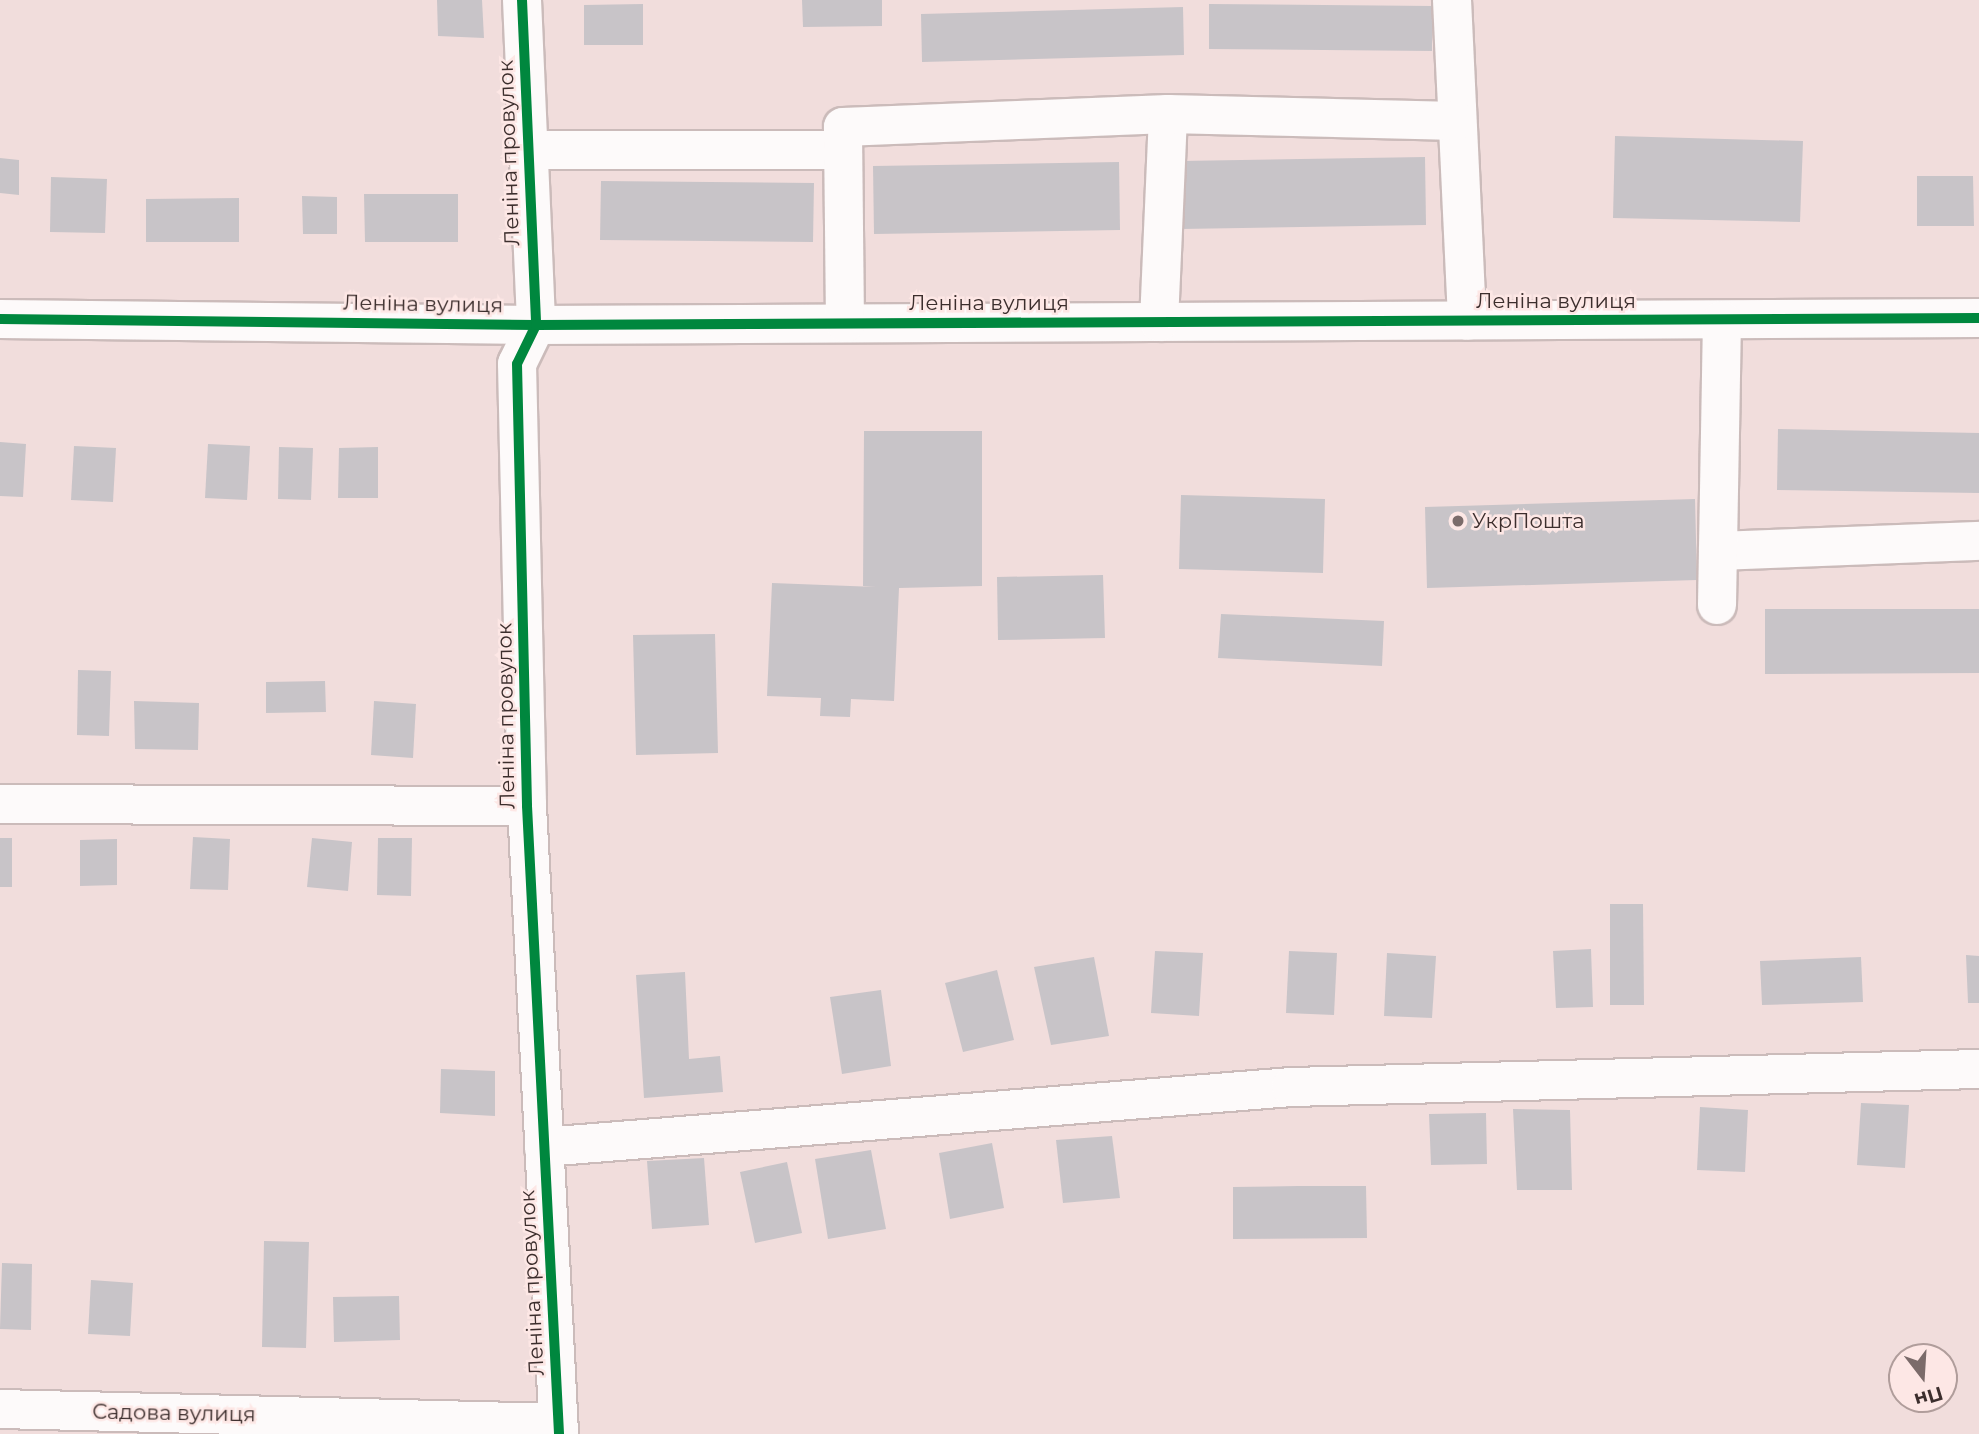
<!DOCTYPE html>
<meta charset="utf-8">
<style>
body{margin:0}
#map{position:relative;width:1979px;height:1434px;overflow:hidden;background:#f1dddc;font-family:Montserrat,sans-serif}
div>[style]{position:absolute}
[style*='--x']{left:calc(var(--x)*1px);top:calc(var(--y)*1px);width:calc(var(--w)*1px);rotate:calc(var(--a)*1deg)}
.building>*{inset:0;background:#c8c4c8}
.roads{filter:drop-shadow(2px 0 #cbbbba) drop-shadow(-2px 0 #cbbbba) drop-shadow(0 2px #cbbbba) drop-shadow(0 -2px #cbbbba)}
.minor>*{height:38px;margin:-19px;padding:0 19px;transform-origin:19px;border-radius:19px;background:#fdfafa}
.cycleway>*{height:10px;margin:-5px;padding:0 5px;transform-origin:5px;border-radius:5px;background:#00873e}
.dots>*{width:19px;height:19px;translate:-50% -50%;box-sizing:border-box;border:4px solid #fde7e5;border-radius:50%}
span{translate:-50% -50%;white-space:nowrap;text-align:center;line-height:1.15;-webkit-text-stroke:5px #fde7e5;paint-order:stroke}
.street-label{font-size:21px;color:#3c2e2d}
.poi-label{font-size:21px;color:#3c2e2d}
.left{translate:0 -50%;text-align:left}
.north{position:absolute;left:1888px;top:1343px;width:70px;height:70px;box-sizing:border-box;background:#fde7e5;border:2px solid #b09d9b;border-radius:50%;rotate:163deg;font-size:19px;font-weight:700;line-height:28px;text-align:center;color:#3c2e2d}
.north::after{content:'';display:block;margin:auto;width:24px;height:32px;background:#7b6b6a;clip-path:polygon(50% 0,100% 100%,50% 72%,0 100%)}
</style>
<div id="map">
<div class="building">
<div style="clip-path:polygon(437px 0,482px 0,484px 38px,438px 36px)"></div>
<div style="clip-path:polygon(802px 0,882px 0,882px 26px,803px 27px)"></div>
<div style="clip-path:polygon(643px 4px,643px 45px,584px 45px,584px 5px)"></div>
<div style="clip-path:polygon(1209px 4px,1432px 6px,1432px 51px,1209px 49px)"></div>
<div style="clip-path:polygon(1183px 7px,1184px 55px,922px 62px,921px 14px)"></div>
<div style="clip-path:polygon(1615px 136px,1803px 141px,1800px 222px,1613px 218px)"></div>
<div style="clip-path:polygon(1425px 157px,1426px 225px,1181px 229px,1180px 161px)"></div>
<div style="clip-path:polygon(0 158px,19px 160px,19px 195px,0 193px)"></div>
<div style="clip-path:polygon(1119px 162px,1120px 230px,874px 234px,873px 166px)"></div>
<div style="clip-path:polygon(1917px 176px,1973px 176px,1974px 226px,1917px 226px)"></div>
<div style="clip-path:polygon(51px 177px,107px 179px,105px 233px,50px 232px)"></div>
<div style="clip-path:polygon(601px 181px,814px 183px,813px 242px,600px 240px)"></div>
<div style="clip-path:polygon(364px 194px,458px 194px,458px 242px,365px 242px)"></div>
<div style="clip-path:polygon(302px 196px,337px 197px,337px 234px,303px 234px)"></div>
<div style="clip-path:polygon(239px 198px,239px 242px,146px 242px,146px 199px)"></div>
<div style="clip-path:polygon(1778px 429px,1979px 433px,1979px 493px,1777px 490px)"></div>
<div style="clip-path:polygon(864px 431px,982px 431px,982px 586px,899px 588px,894px 701px,851px 699px,850px 717px,820px 716px,821px 698px,767px 696px,772px 583px,876px 587px,863px 586px)"></div>
<div style="clip-path:polygon(0 442px,26px 444px,23px 497px,0 496px)"></div>
<div style="clip-path:polygon(208px 444px,250px 446px,247px 500px,205px 498px)"></div>
<div style="clip-path:polygon(74px 446px,116px 448px,113px 502px,71px 500px)"></div>
<div style="clip-path:polygon(279px 447px,313px 448px,311px 500px,278px 499px)"></div>
<div style="clip-path:polygon(378px 447px,378px 498px,338px 498px,339px 448px)"></div>
<div style="clip-path:polygon(1181px 495px,1325px 499px,1323px 573px,1179px 569px)"></div>
<div style="clip-path:polygon(1695px 499px,1697px 580px,1427px 588px,1425px 507px)"></div>
<div style="clip-path:polygon(1103px 575px,1105px 638px,998px 640px,997px 577px)"></div>
<div style="clip-path:polygon(1765px 609px,1979px 609px,1979px 673px,1765px 674px)"></div>
<div style="clip-path:polygon(1221px 614px,1384px 621px,1382px 666px,1218px 658px)"></div>
<div style="clip-path:polygon(715px 634px,718px 753px,636px 755px,633px 635px)"></div>
<div style="clip-path:polygon(78px 670px,111px 671px,109px 736px,77px 735px)"></div>
<div style="clip-path:polygon(325px 681px,326px 712px,266px 713px,266px 682px)"></div>
<div style="clip-path:polygon(134px 701px,199px 703px,198px 750px,135px 749px)"></div>
<div style="clip-path:polygon(374px 701px,416px 704px,413px 758px,371px 755px)"></div>
<div style="clip-path:polygon(193px 837px,230px 839px,228px 890px,190px 889px)"></div>
<div style="clip-path:polygon(0 838px,12px 838px,12px 887px,0 887px)"></div>
<div style="clip-path:polygon(312px 838px,352px 842px,348px 891px,307px 887px)"></div>
<div style="clip-path:polygon(378px 838px,412px 838px,411px 896px,377px 895px)"></div>
<div style="clip-path:polygon(117px 839px,117px 885px,80px 886px,80px 840px)"></div>
<div style="clip-path:polygon(1610px 904px,1643px 904px,1644px 1005px,1610px 1005px)"></div>
<div style="clip-path:polygon(1591px 949px,1593px 1007px,1556px 1008px,1553px 951px)"></div>
<div style="clip-path:polygon(1155px 951px,1203px 953px,1199px 1016px,1151px 1013px)"></div>
<div style="clip-path:polygon(1289px 951px,1337px 953px,1334px 1015px,1286px 1013px)"></div>
<div style="clip-path:polygon(1387px 953px,1436px 956px,1432px 1018px,1384px 1016px)"></div>
<div style="clip-path:polygon(1966px 955px,1979px 956px,1979px 1003px,1968px 1003px)"></div>
<div style="clip-path:polygon(1094px 957px,1109px 1036px,1051px 1045px,1034px 967px)"></div>
<div style="clip-path:polygon(1861px 957px,1863px 1002px,1762px 1005px,1760px 961px)"></div>
<div style="clip-path:polygon(997px 970px,1014px 1040px,963px 1052px,945px 983px)"></div>
<div style="clip-path:polygon(685px 972px,689px 1059px,720px 1056px,723px 1092px,644px 1098px,636px 975px)"></div>
<div style="clip-path:polygon(881px 990px,891px 1066px,842px 1074px,830px 997px)"></div>
<div style="clip-path:polygon(441px 1069px,495px 1071px,495px 1116px,440px 1113px)"></div>
<div style="clip-path:polygon(1861px 1103px,1909px 1105px,1905px 1168px,1857px 1165px)"></div>
<div style="clip-path:polygon(1700px 1107px,1748px 1110px,1745px 1172px,1697px 1170px)"></div>
<div style="clip-path:polygon(1513px 1109px,1570px 1110px,1572px 1190px,1517px 1190px)"></div>
<div style="clip-path:polygon(1486px 1113px,1487px 1164px,1431px 1165px,1429px 1114px)"></div>
<div style="clip-path:polygon(1112px 1136px,1120px 1198px,1063px 1203px,1056px 1140px)"></div>
<div style="clip-path:polygon(992px 1143px,1004px 1208px,950px 1219px,939px 1153px)"></div>
<div style="clip-path:polygon(871px 1150px,886px 1229px,828px 1239px,815px 1159px)"></div>
<div style="clip-path:polygon(704px 1158px,709px 1225px,652px 1229px,647px 1161px)"></div>
<div style="clip-path:polygon(787px 1162px,802px 1233px,755px 1243px,740px 1172px)"></div>
<div style="clip-path:polygon(1298px 1186px,1366px 1186px,1367px 1238px,1233px 1239px,1233px 1187px)"></div>
<div style="clip-path:polygon(264px 1241px,309px 1242px,306px 1348px,262px 1347px)"></div>
<div style="clip-path:polygon(2px 1263px,32px 1264px,31px 1330px,0 1329px)"></div>
<div style="clip-path:polygon(91px 1280px,133px 1283px,130px 1336px,88px 1334px)"></div>
<div style="clip-path:polygon(399px 1296px,400px 1340px,334px 1342px,333px 1297px)"></div>
</div>
<div class="roads">
<div class="minor">
<div style="--x:522;--y:0;--w:325;--a:87.5"></div>
<div style="--x:536;--y:325;--w:43;--a:116"></div>
<div style="--x:517;--y:364;--w:442;--a:88.7"></div>
<div style="--x:527;--y:806;--w:629;--a:87.08"></div>
<div style="--x:1452;--y:0;--w:321;--a:87.3"></div>
<div style="--x:528;--y:150;--w:315;--a:0"></div>
<div style="--x:0;--y:319;--w:536;--a:0.64"></div>
<div style="--x:536;--y:325;--w:1443;--a:-0.28"></div>
<div style="--x:1159;--y:322;--w:208;--a:-87.5"></div>
<div style="--x:845;--y:323;--w:196;--a:-90.6"></div>
<div style="--x:843;--y:127;--w:325;--a:-2.3"></div>
<div style="--x:1168;--y:114;--w:289;--a:1.4"></div>
<div style="--x:1718;--y:551;--w:261;--a:-2.2"></div>
<div style="--x:1717;--y:605;--w:285;--a:-89"></div>
<div style="--x:0;--y:804;--w:527;--a:0.22"></div>
<div style="--x:544;--y:1147;--w:749;--a:-4.59"></div>
<div style="--x:1291;--y:1087;--w:688;--a:-1.5"></div>
<div style="--x:0;--y:1409;--w:558;--a:1.44"></div>
</div>
</div>
<div class="cycleway">
<div style="--x:522;--y:0;--w:325;--a:87.5"></div>
<div style="--x:536;--y:325;--w:43;--a:116"></div>
<div style="--x:517;--y:364;--w:442;--a:88.7"></div>
<div style="--x:527;--y:806;--w:629;--a:87.08"></div>
<div style="--x:0;--y:319;--w:536;--a:0.64"></div>
<div style="--x:536;--y:325;--w:1443;--a:-0.28"></div>
</div>
<div class="dots">
<div style="left:1458px;top:521px;background:#7b6b6a"></div>
</div>
<div class="street-label">
<span style="left:509px;top:153px;rotate:-92deg">Леніна провулок</span>
<span style="left:1556px;top:301px">Леніна вулиця</span>
<span style="left:989px;top:303px">Леніна вулиця</span>
<span style="left:423px;top:304px;rotate:1deg">Леніна вулиця</span>
<span style="left:506px;top:716px;rotate:-91deg">Леніна провулок</span>
<span style="left:532px;top:1283px;rotate:-93deg">Леніна провулок</span>
<span style="left:174px;top:1413px;rotate:1deg">Садова вулиця</span>
</div>
<div class="poi-label">
<span class="left" style="left:1472px;top:521px">УкрПошта</span>
</div>
<div class="north">Пн</div>
</div>
